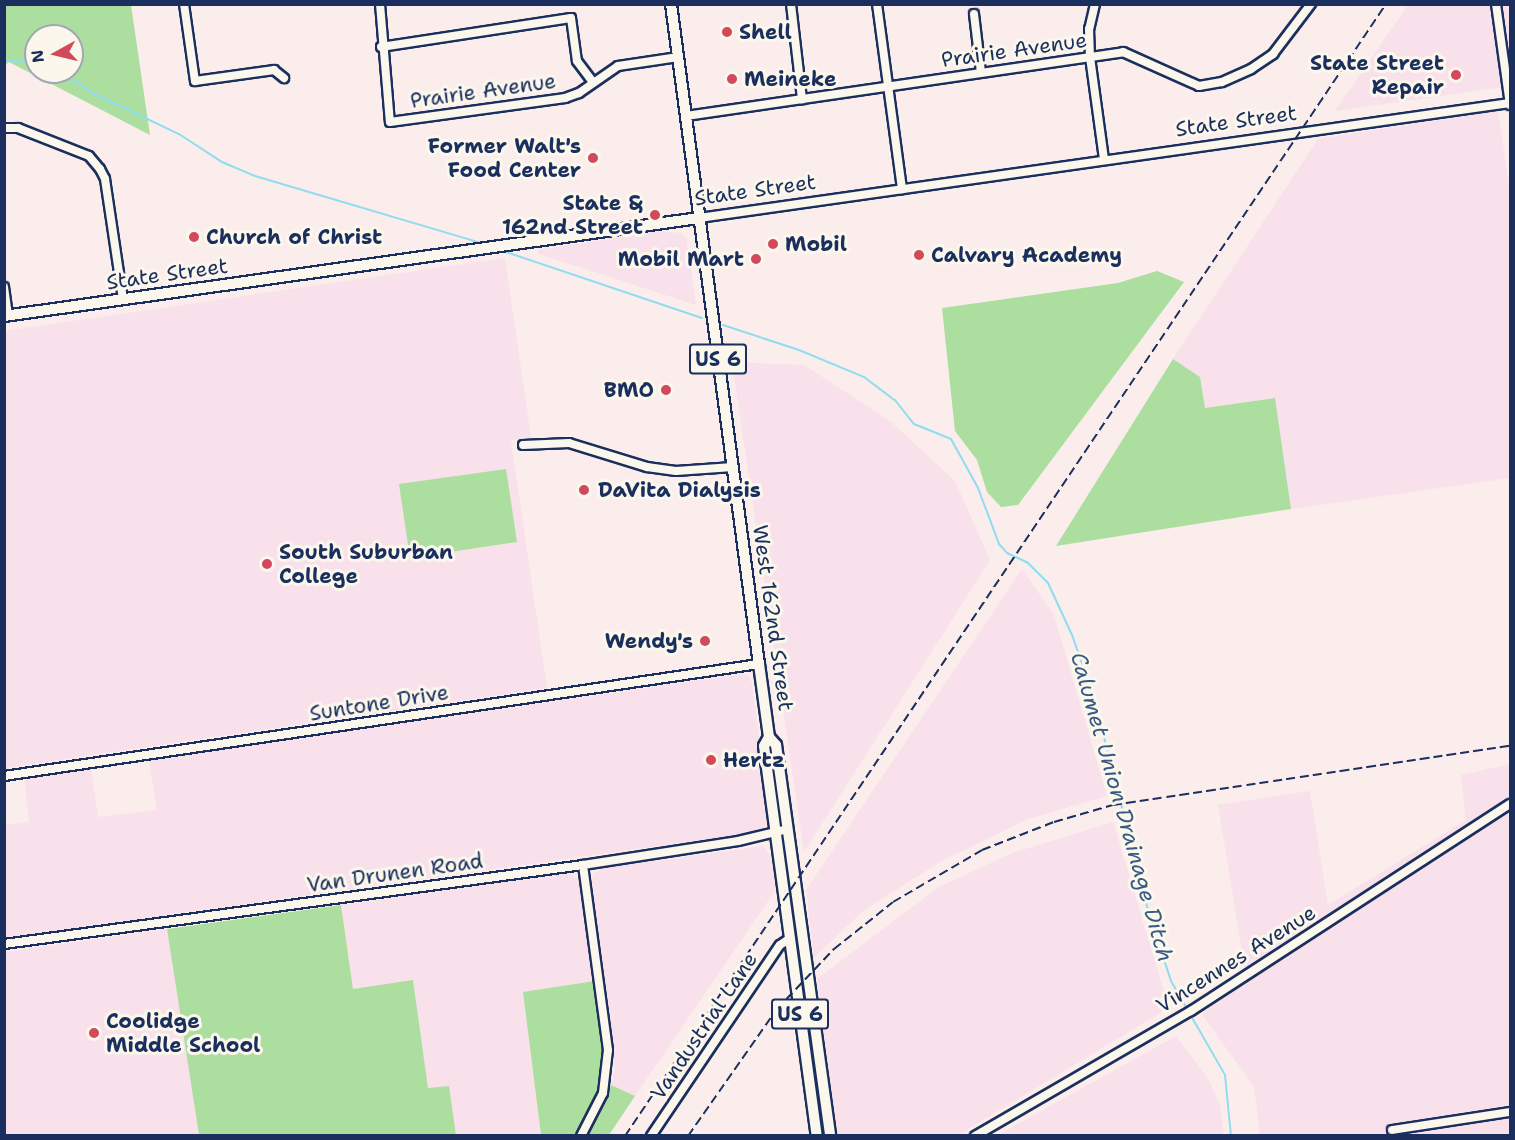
<!DOCTYPE html>
<style>
body{margin:0}
#map{position:relative;width:1515px;height:1140px;overflow:hidden;background:#faedeb;font-family:"Shantell Sans",sans-serif}
div>[style]{position:absolute}
[style*='--x']{left:calc(var(--x)*1px);top:calc(var(--y)*1px);width:calc(var(--w)*1px);rotate:calc(var(--a)*1deg)}
.built>*{inset:0;background:#f8e1ea}
.green>*{inset:0;background:#acde9f}
.stream>*{height:2px;margin:-1px;padding:0 1px;transform-origin:1px;border-radius:1px;background:#90dcf1}
.roads{filter:drop-shadow(2px 0 #1b2f5e) drop-shadow(-2px 0 #1b2f5e) drop-shadow(0 2px #1b2f5e) drop-shadow(0 -2px #1b2f5e)}
.minor>*{height:8px;margin:-4px;padding:0 4px;transform-origin:4px;border-radius:4px;background:#fbf7ec}
.major>*{height:10px;margin:-5px;padding:0 5px;transform-origin:5px;border-radius:5px;background:#fbf7ec}
.rail>*{height:2px;margin-top:-1px;transform-origin:0;background:repeating-linear-gradient(90deg,#1b2f5e 0 9px,transparent 0 13.5px)}
.dots>*{width:16px;height:16px;translate:-50% -50%;box-sizing:border-box;border:3px solid #fbf7ec;border-radius:50%}
span{translate:-50% -50%;white-space:nowrap;text-align:center;line-height:1.15;-webkit-text-stroke:6px #fbf7ec;paint-order:stroke}
.shield-label span{padding:2px 4px;background:#fbf7ec;border:2px solid;border-radius:4px;-webkit-text-stroke-width:0}
.shield-label{font-size:20px;color:#1b2f5e;font-weight:700}
.poi-label{font-size:21px;color:#1b2f5e;font-weight:700}
.left{translate:0 -50%;text-align:left}
.right{translate:-100% -50%;text-align:right}
.street-label{font-size:21px;color:#1b2f5e}
.water-label{font-size:22px;color:#385a83;font-style:italic}
.frame{position:absolute;inset:0;border:6px solid #1b2f5e;pointer-events:none}
.north{position:absolute;left:24px;top:24px;width:60px;height:60px;box-sizing:border-box;background:#fbf7ec;border:2px solid #a1a7b3;border-radius:50%;rotate:262deg;font-size:16px;font-weight:700;line-height:24px;text-align:center;color:#1b2f5e}
.north::after{content:'';display:block;margin:auto;width:21px;height:27px;background:#d1495b;clip-path:polygon(50% 0,100% 100%,50% 72%,0 100%)}
</style>
<div id="map">
<div class="built">
<div style="clip-path:polygon(1408px 5px,1510px 5px,1510px 86px,1335px 111px)"></div>
<div style="clip-path:polygon(1498px 111px,1510px 193px,1510px 478px,1291px 509px,1275px 398px,1205px 408px,1200px 377px,1173px 359px,1318px 139px)"></div>
<div style="clip-path:polygon(659px 231px,681px 233px,686px 238px,696px 305px,539px 254px,538px 250px)"></div>
<div style="clip-path:polygon(505px 258px,531px 437px,511px 440px,547px 688px,5px 768px,4px 331px)"></div>
<div style="clip-path:polygon(732px 362px,804px 365px,890px 421px,955px 481px,990px 560px,804px 852px)"></div>
<div style="clip-path:polygon(1022px 569px,1054px 615px,1107px 796px,1028px 819px,940px 862px,863px 911px,814px 957px,806px 890px)"></div>
<div style="clip-path:polygon(742px 674px,749px 676px,752px 684px,769px 816px,767px 824px,757px 832px,5px 938px,4px 825px,29px 822px,24px 776px,91px 768px,98px 817px,157px 810px,149px 760px)"></div>
<div style="clip-path:polygon(1510px 764px,1510px 1135px,1260px 1135px,1254px 1086px,1202px 1015px,1246px 975px,1218px 805px,1310px 791px,1328px 905px,1466px 820px,1461px 775px)"></div>
<div style="clip-path:polygon(1113px 822px,1169px 1008px,958px 1135px,837px 1135px,817px 979px,939px 887px,1012px 853px)"></div>
<div style="clip-path:polygon(763px 846px,772px 857px,775px 891px,635px 1096px,611px 1085px,615px 1069px,591px 883px,594px 873px,604px 868px)"></div>
<div style="clip-path:polygon(569px 873px,581px 881px,595px 981px,523px 993px,541px 1135px,456px 1135px,449px 1087px,428px 1089px,413px 981px,353px 989px,341px 905px)"></div>
<div style="clip-path:polygon(167px 929px,199px 1135px,5px 1135px,4px 952px)"></div>
<div style="clip-path:polygon(1176px 1036px,1207px 1077px,1220px 1105px,1224px 1135px,998px 1135px)"></div>
</div>
<div class="green">
<div style="clip-path:polygon(evenodd,5px 4px,131px 5px,150px 135px,9px 62px,5px 65px,5px 4px,36px 36px,72px 36px,72px 72px,36px 72px,36px 36px)"></div>
<div style="clip-path:polygon(1157px 271px,1184px 282px,1018px 505px,1001px 507px,987px 492px,977px 460px,955px 431px,942px 308px,1118px 283px)"></div>
<div style="clip-path:polygon(1173px 359px,1200px 377px,1205px 408px,1275px 398px,1291px 509px,1056px 546px)"></div>
<div style="clip-path:polygon(506px 469px,517px 542px,410px 558px,399px 484px)"></div>
<div style="clip-path:polygon(341px 905px,353px 989px,413px 980px,428px 1088px,449px 1086px,456px 1135px,199px 1135px,167px 929px)"></div>
<div style="clip-path:polygon(595px 981px,602px 1029px,602px 1069px,596px 1098px,574px 1135px,541px 1135px,523px 992px)"></div>
<div style="clip-path:polygon(611px 1085px,635px 1096px,609px 1135px,588px 1135px)"></div>
</div>
<div class="stream">
<div style="--x:4;--y:60;--w:32;--a:5"></div>
<div style="--x:60;--y:72;--w:41;--a:32.2"></div>
<div style="--x:95;--y:94;--w:93;--a:25.5"></div>
<div style="--x:179;--y:134;--w:51;--a:33.1"></div>
<div style="--x:222;--y:162;--w:36;--a:23"></div>
<div style="--x:255;--y:176;--w:239;--a:16.5"></div>
<div style="--x:500;--y:250;--w:213;--a:18.6"></div>
<div style="--x:723;--y:325;--w:80;--a:18.2"></div>
<div style="--x:799;--y:350;--w:70;--a:22.6"></div>
<div style="--x:864;--y:377;--w:39;--a:37"></div>
<div style="--x:895;--y:400;--w:31;--a:52"></div>
<div style="--x:914;--y:424;--w:40;--a:22"></div>
<div style="--x:951;--y:439;--w:56;--a:61.1"></div>
<div style="--x:978;--y:488;--w:60;--a:69.4"></div>
<div style="--x:999;--y:544;--w:12;--a:48"></div>
<div style="--x:1007;--y:553;--w:23;--a:25"></div>
<div style="--x:1028;--y:563;--w:28;--a:45"></div>
<div style="--x:1048;--y:583;--w:57;--a:65.2"></div>
<div style="--x:1072;--y:635;--w:63;--a:70.4"></div>
<div style="--x:1093;--y:694;--w:230;--a:75.7"></div>
<div style="--x:1150;--y:917;--w:67;--a:71.8"></div>
<div style="--x:1171;--y:981;--w:108;--a:60.1"></div>
<div style="--x:1225;--y:1075;--w:61;--a:84.4"></div>
</div>
<div class="roads">
<div class="minor">
<div style="--x:184;--y:4;--w:78;--a:81.9"></div>
<div style="--x:195;--y:81;--w:80;--a:-7.9"></div>
<div style="--x:274;--y:70;--w:13;--a:39"></div>
<div style="--x:380;--y:4;--w:118;--a:85.2"></div>
<div style="--x:390;--y:122;--w:177;--a:-7.8"></div>
<div style="--x:565;--y:98;--w:15;--a:-20"></div>
<div style="--x:579;--y:93;--w:47;--a:-34.7"></div>
<div style="--x:618;--y:66;--w:61;--a:-8.5"></div>
<div style="--x:791;--y:4;--w:96;--a:83.4"></div>
<div style="--x:877;--y:4;--w:187;--a:82.3"></div>
<div style="--x:1095;--y:4;--w:26;--a:103"></div>
<div style="--x:1089;--y:29;--w:28;--a:88"></div>
<div style="--x:1090;--y:57;--w:103;--a:82.2"></div>
<div style="--x:1496;--y:4;--w:102;--a:82.1"></div>
<div style="--x:974;--y:14;--w:59;--a:83.2"></div>
<div style="--x:381;--y:47;--w:192;--a:-8.7"></div>
<div style="--x:571;--y:18;--w:43;--a:82.1"></div>
<div style="--x:577;--y:61;--w:26;--a:53"></div>
<div style="--x:686;--y:116;--w:442;--a:-8.3"></div>
<div style="--x:1123;--y:52;--w:83;--a:24.1"></div>
<div style="--x:1199;--y:86;--w:23;--a:-10"></div>
<div style="--x:1222;--y:82;--w:32;--a:-24"></div>
<div style="--x:1251;--y:69;--w:27;--a:-34"></div>
<div style="--x:1273;--y:54;--w:63;--a:-52.8"></div>
<div style="--x:4;--y:128;--w:14;--a:0"></div>
<div style="--x:18;--y:128;--w:76;--a:21.5"></div>
<div style="--x:89;--y:156;--w:17;--a:50"></div>
<div style="--x:100;--y:169;--w:11;--a:63"></div>
<div style="--x:105;--y:179;--w:122;--a:81.5"></div>
<div style="--x:699;--y:218;--w:819;--a:-8.07"></div>
<div style="--x:4;--y:287;--w:29;--a:82"></div>
<div style="--x:523;--y:445;--w:46;--a:-2.5"></div>
<div style="--x:569;--y:443;--w:82;--a:17.1"></div>
<div style="--x:647;--y:467;--w:29;--a:8"></div>
<div style="--x:676;--y:471;--w:57;--a:-4"></div>
<div style="--x:4;--y:776;--w:763;--a:-8.44"></div>
<div style="--x:4;--y:944;--w:584;--a:-7.77"></div>
<div style="--x:583;--y:865;--w:157;--a:-8.8"></div>
<div style="--x:738;--y:841;--w:51;--a:-13.5"></div>
<div style="--x:1392;--y:1130;--w:119;--a:-8.7"></div>
<div style="--x:581;--y:1136;--w:48;--a:-62.9"></div>
<div style="--x:603;--y:1093;--w:43;--a:-83.4"></div>
<div style="--x:608;--y:1050;--w:187;--a:-97.7"></div>
<div style="--x:651;--y:1136;--w:230;--a:-56"></div>
<div style="--x:780;--y:945;--w:11;--a:-34"></div>
<div style="--x:975;--y:1136;--w:250;--a:-30.1"></div>
<div style="--x:1191;--y:1011;--w:380;--a:-33"></div>
</div>
<div class="major">
<div style="--x:671;--y:4;--w:666;--a:82.41"></div>
<div style="--x:759;--y:664;--w:74;--a:82.2"></div>
<div style="--x:769;--y:737;--w:11;--a:49"></div>
<div style="--x:776;--y:745;--w:395;--a:82.1"></div>
<div style="--x:4;--y:316;--w:702;--a:-8.03"></div>
<div style="--x:769;--y:737;--w:10;--a:119"></div>
<div style="--x:764;--y:746;--w:394;--a:82.3"></div>
</div>
</div>
<div class="rail">
<div style="--x:625;--y:1136;--w:1364;--a:-56.09"></div>
<div style="--x:688;--y:1136;--w:155;--a:-55"></div>
<div style="--x:777;--y:1009;--w:83;--a:-46.5"></div>
<div style="--x:834;--y:949;--w:75;--a:-38.5"></div>
<div style="--x:893;--y:902;--w:103;--a:-30.3"></div>
<div style="--x:982;--y:850;--w:77;--a:-21.3"></div>
<div style="--x:1054;--y:822;--w:61;--a:-16.1"></div>
<div style="--x:1113;--y:805;--w:401;--a:-8.5"></div>
</div>
<div class="dots">
<div style="left:727px;top:32px;background:#d1495b"></div>
<div style="left:1456px;top:75px;background:#d1495b"></div>
<div style="left:732px;top:79px;background:#d1495b"></div>
<div style="left:593px;top:158px;background:#d1495b"></div>
<div style="left:655px;top:215px;background:#d1495b"></div>
<div style="left:194px;top:237px;background:#d1495b"></div>
<div style="left:773px;top:244px;background:#d1495b"></div>
<div style="left:919px;top:255px;background:#d1495b"></div>
<div style="left:756px;top:259px;background:#d1495b"></div>
<div style="left:666px;top:390px;background:#d1495b"></div>
<div style="left:584px;top:490px;background:#d1495b"></div>
<div style="left:267px;top:564px;background:#d1495b"></div>
<div style="left:705px;top:641px;background:#d1495b"></div>
<div style="left:711px;top:760px;background:#d1495b"></div>
<div style="left:94px;top:1033px;background:#d1495b"></div>
</div>
<div class="shield-label">
<span style="left:718px;top:359px">US 6</span>
<span style="left:800px;top:1014px">US 6</span>
</div>
<div class="poi-label">
<span class="left" style="left:739px;top:32px">Shell</span>
<span class="right" style="left:1444px;top:75px">State Street<br>Repair</span>
<span class="left" style="left:744px;top:79px">Meineke</span>
<span class="right" style="left:581px;top:158px">Former Walt's<br>Food Center</span>
<span class="right" style="left:643px;top:215px">State &amp;<br>162nd Street</span>
<span class="left" style="left:206px;top:237px">Church of Christ</span>
<span class="left" style="left:785px;top:244px">Mobil</span>
<span class="left" style="left:931px;top:255px">Calvary Academy</span>
<span class="right" style="left:744px;top:259px">Mobil Mart</span>
<span class="right" style="left:654px;top:390px">BMO</span>
<span class="left" style="left:598px;top:490px">DaVita Dialysis</span>
<span class="left" style="left:279px;top:564px">South Suburban<br>College</span>
<span class="right" style="left:693px;top:641px">Wendy's</span>
<span class="left" style="left:723px;top:760px">Hertz</span>
<span class="left" style="left:106px;top:1033px">Coolidge<br>Middle School</span>
</div>
<div class="street-label">
<span style="left:1014px;top:50px;rotate:-8deg">Prairie Avenue</span>
<span style="left:483px;top:91px;rotate:-8deg">Prairie Avenue</span>
<span style="left:1236px;top:121px;rotate:-8deg">State Street</span>
<span style="left:755px;top:190px;rotate:-8deg">State Street</span>
<span style="left:167px;top:274px;rotate:-8deg">State Street</span>
<span style="left:773px;top:618px;rotate:82deg">West 162nd Street</span>
<span style="left:379px;top:703px;rotate:-9deg">Suntone Drive</span>
<span style="left:395px;top:873px;rotate:-8deg">Van Drunen Road</span>
<span style="left:1236px;top:959px;rotate:-32deg">Vincennes Avenue</span>
<span style="left:704px;top:1026px;rotate:-56deg">Vandustrial Lane</span>
</div>
<div class="water-label">
<span style="left:1122px;top:807px;rotate:74deg">Calumet Union Drainage Ditch</span>
</div>
<div class="frame"></div>
<div class="north">N</div>
</div>
